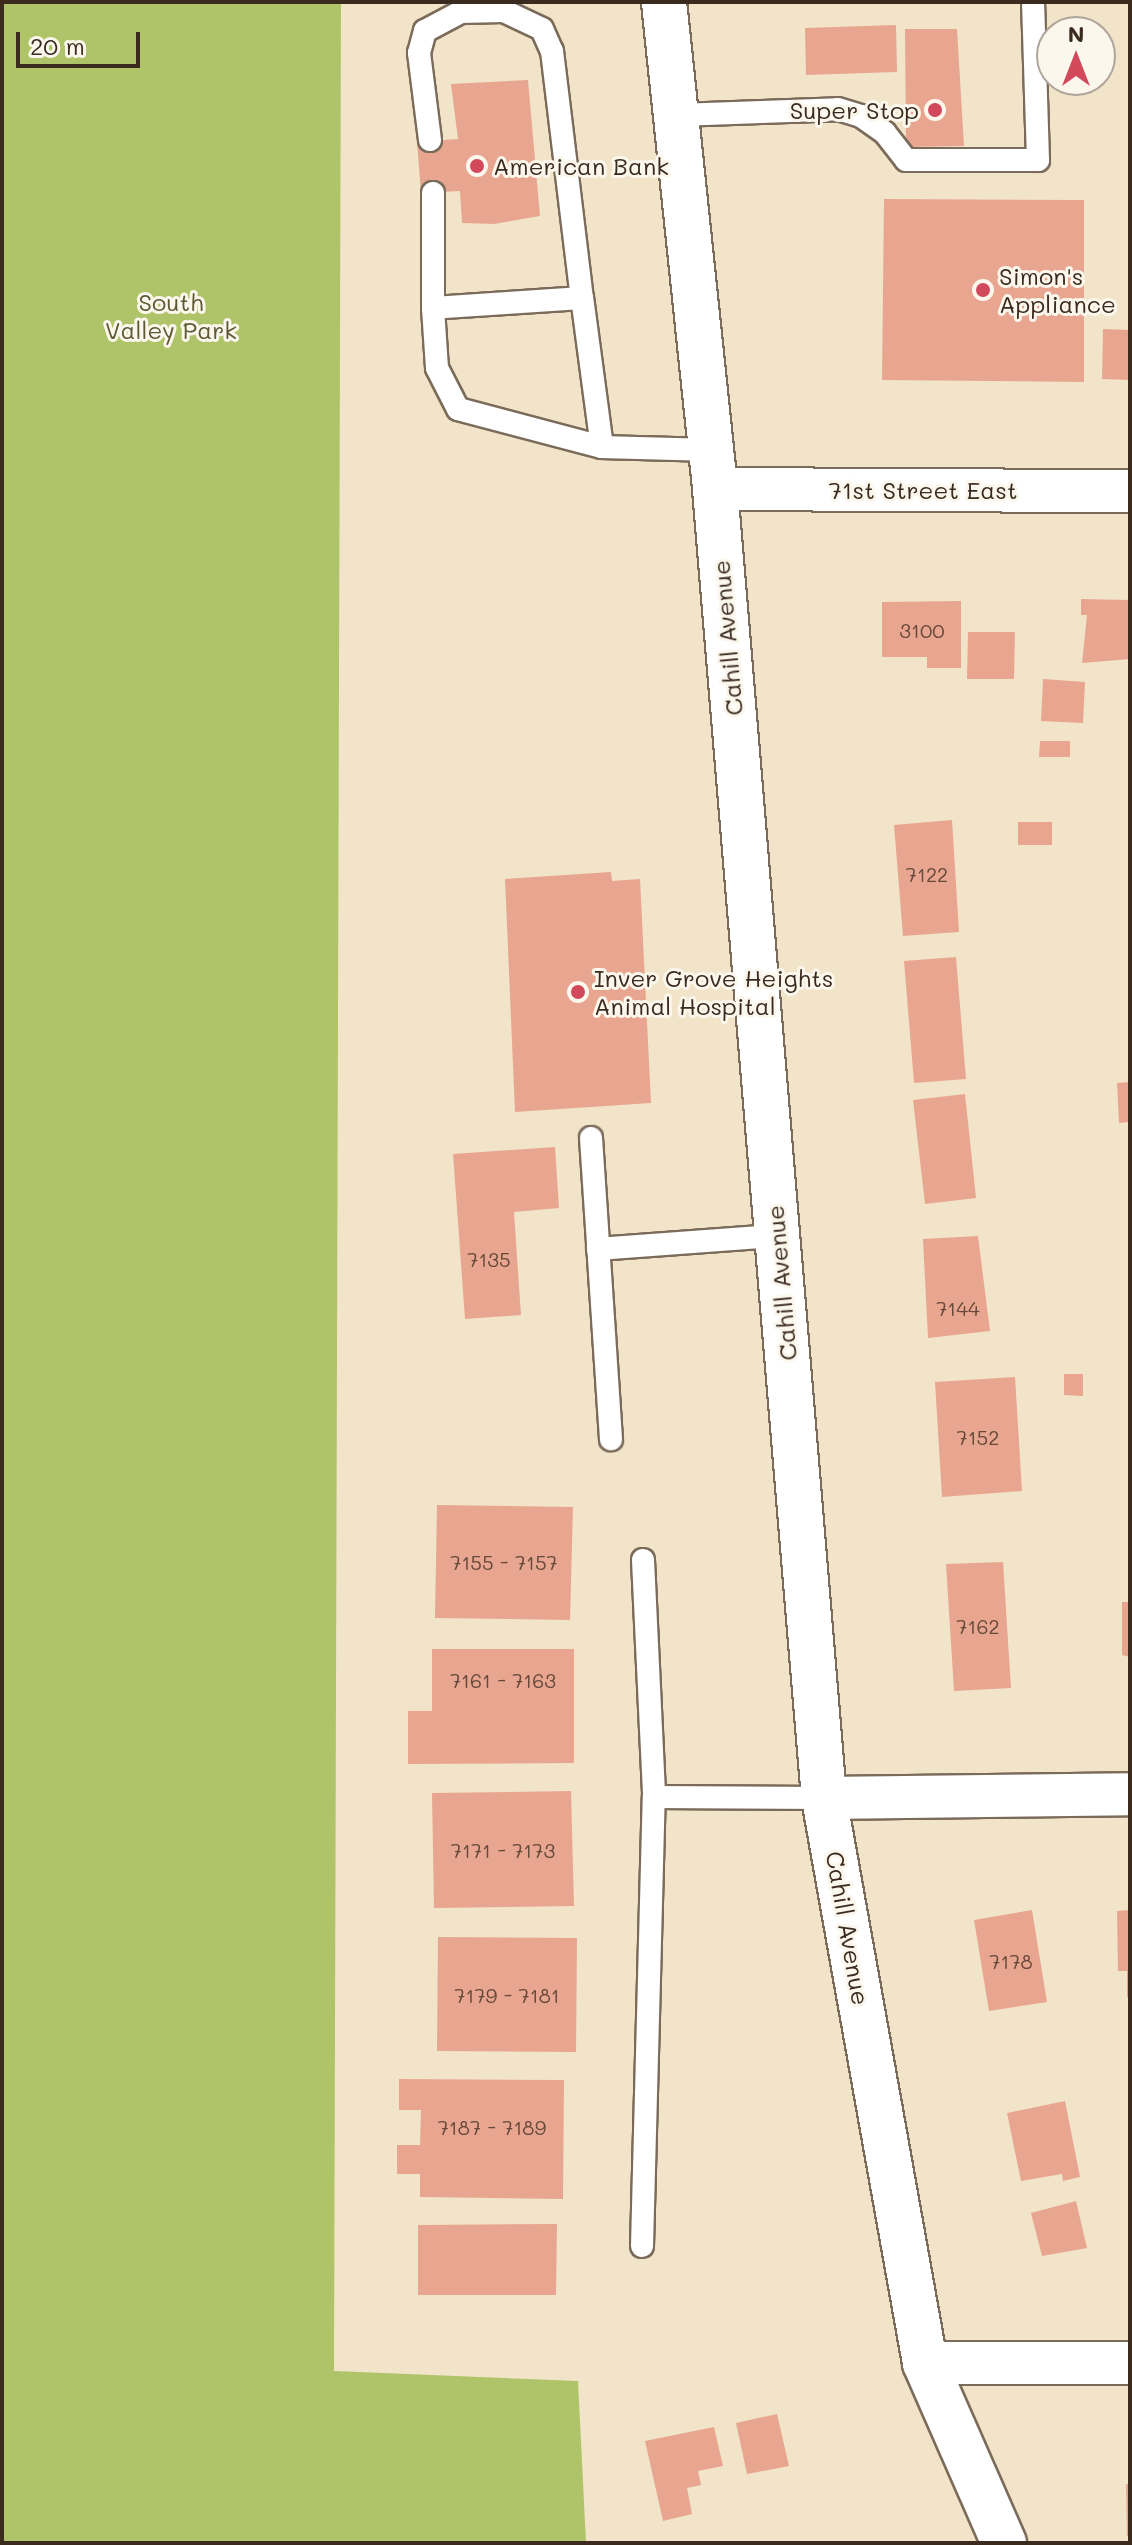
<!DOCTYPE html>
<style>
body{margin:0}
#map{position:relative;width:1132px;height:2545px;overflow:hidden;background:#f2e4c9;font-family:Mali,sans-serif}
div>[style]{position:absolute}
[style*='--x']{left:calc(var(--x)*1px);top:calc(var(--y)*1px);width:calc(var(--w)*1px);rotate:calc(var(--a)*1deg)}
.green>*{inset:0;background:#afc468}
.building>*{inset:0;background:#e8a690}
.roads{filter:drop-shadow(2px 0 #7b6b5a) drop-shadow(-2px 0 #7b6b5a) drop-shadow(0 2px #7b6b5a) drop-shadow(0 -2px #7b6b5a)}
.lane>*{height:22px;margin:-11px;padding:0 11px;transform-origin:11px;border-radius:11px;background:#fff}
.street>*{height:42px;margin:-21px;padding:0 21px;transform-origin:21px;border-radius:21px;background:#fff}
.secondary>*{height:44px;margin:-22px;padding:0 22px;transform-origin:22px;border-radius:22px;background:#fff}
.dots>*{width:22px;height:22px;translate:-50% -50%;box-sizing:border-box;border:4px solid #fbf7ec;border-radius:50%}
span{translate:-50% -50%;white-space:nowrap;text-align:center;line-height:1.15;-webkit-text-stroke:6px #fbf7ec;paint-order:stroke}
.number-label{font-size:20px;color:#66493a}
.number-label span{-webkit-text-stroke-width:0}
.poi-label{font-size:24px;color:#3b2a1e}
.right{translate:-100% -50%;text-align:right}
.left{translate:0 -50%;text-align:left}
.park-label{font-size:24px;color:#5e5834}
.street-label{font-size:24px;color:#3b2a1e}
.frame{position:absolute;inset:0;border:4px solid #3b2a1e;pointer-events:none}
.north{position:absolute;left:1036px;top:16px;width:80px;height:80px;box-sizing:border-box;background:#fbf7ec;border:2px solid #aea59a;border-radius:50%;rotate:0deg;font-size:22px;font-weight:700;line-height:32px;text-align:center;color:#3b2a1e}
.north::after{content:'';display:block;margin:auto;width:28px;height:36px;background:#d1495b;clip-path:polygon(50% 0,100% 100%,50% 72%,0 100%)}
.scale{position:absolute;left:16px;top:32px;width:124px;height:36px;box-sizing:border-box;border:4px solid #3b2a1e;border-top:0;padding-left:10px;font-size:24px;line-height:28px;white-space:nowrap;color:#3b2a1e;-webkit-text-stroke:6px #fbf7ec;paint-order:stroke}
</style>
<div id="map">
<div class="green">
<div style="clip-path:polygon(2px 2px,341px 2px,334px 2371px,578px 2381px,586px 2543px,2px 2543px)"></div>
</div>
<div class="building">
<div style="clip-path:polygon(896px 25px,897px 72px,806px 75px,805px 28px)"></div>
<div style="clip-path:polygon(905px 29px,957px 29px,964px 146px,906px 147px)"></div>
<div style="clip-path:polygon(528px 80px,540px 216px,494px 224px,462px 223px,460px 191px,421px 193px,417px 142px,458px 139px,451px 84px)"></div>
<div style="clip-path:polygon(884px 199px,1084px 200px,1084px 382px,882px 380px)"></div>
<div style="clip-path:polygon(1103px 329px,1130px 330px,1130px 380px,1102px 379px)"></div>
<div style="clip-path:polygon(1081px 599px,1130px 600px,1130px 659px,1082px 663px,1087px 615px,1081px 615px)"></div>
<div style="clip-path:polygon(961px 601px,961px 668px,927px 668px,927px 657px,882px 657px,882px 602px)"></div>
<div style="clip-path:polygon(968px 632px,1015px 632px,1014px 679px,967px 679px)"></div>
<div style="clip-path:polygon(1043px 679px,1085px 682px,1083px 723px,1041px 721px)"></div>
<div style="clip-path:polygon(1040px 741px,1070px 741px,1070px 757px,1039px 757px)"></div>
<div style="clip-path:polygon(952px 820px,959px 932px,903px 936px,894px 825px)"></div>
<div style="clip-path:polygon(1018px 822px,1052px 822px,1052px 845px,1018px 845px)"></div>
<div style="clip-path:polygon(611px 872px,612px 881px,640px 879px,651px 1103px,515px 1112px,505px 879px)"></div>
<div style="clip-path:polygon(956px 957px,966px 1079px,914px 1083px,904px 961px)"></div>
<div style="clip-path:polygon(1130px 1082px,1130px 1122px,1119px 1123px,1117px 1083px)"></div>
<div style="clip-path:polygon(965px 1094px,976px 1198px,925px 1204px,913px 1100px)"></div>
<div style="clip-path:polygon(555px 1147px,559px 1208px,514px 1212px,521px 1315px,465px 1319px,453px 1154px)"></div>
<div style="clip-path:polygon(978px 1236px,990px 1331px,928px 1338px,923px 1239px)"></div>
<div style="clip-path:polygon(1064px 1374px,1083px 1374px,1083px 1396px,1064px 1395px)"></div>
<div style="clip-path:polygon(1015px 1377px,1022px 1491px,942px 1497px,935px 1382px)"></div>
<div style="clip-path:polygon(437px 1505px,573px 1507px,570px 1620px,435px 1618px)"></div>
<div style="clip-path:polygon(1003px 1562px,1011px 1688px,954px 1691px,946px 1564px)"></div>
<div style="clip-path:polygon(1122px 1602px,1130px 1602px,1130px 1657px,1122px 1655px)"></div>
<div style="clip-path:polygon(432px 1649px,574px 1649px,574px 1763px,408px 1764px,408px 1711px,432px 1711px)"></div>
<div style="clip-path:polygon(571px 1791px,574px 1906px,434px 1908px,432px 1793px)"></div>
<div style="clip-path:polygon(1032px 1910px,1047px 2002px,989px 2011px,974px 1920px)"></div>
<div style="clip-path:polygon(1130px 1910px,1130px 1997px,1127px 1997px,1127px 1971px,1118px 1971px,1117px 1911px)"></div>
<div style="clip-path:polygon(438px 1937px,577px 1938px,576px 2052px,437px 2051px)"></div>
<div style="clip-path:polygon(399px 2079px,564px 2080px,563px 2199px,420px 2197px,420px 2174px,397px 2174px,397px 2145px,420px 2145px,421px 2110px,399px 2110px)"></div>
<div style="clip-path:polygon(1065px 2101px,1080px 2177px,1063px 2181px,1062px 2174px,1021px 2181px,1007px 2113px)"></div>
<div style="clip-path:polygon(1076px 2201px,1087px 2248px,1042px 2256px,1031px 2213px)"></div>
<div style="clip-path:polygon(557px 2224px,556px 2295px,418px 2295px,418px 2225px)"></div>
<div style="clip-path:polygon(777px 2414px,789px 2466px,747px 2474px,736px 2423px)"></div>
<div style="clip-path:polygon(714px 2427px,723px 2466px,698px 2471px,701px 2485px,687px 2488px,692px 2514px,663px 2521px,645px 2441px)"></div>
<div style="clip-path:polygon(1126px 2484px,1130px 2484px,1130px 2536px,1127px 2536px)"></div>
</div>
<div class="roads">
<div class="lane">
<div style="--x:678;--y:115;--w:160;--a:-2.1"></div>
<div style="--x:838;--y:109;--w:24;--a:17"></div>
<div style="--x:861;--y:116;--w:29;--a:35"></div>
<div style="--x:885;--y:133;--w:34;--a:52"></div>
<div style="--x:906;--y:160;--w:132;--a:0"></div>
<div style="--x:1038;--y:160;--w:158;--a:-91.8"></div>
<div style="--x:430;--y:140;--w:88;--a:-97.2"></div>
<div style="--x:419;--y:53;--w:23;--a:-75"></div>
<div style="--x:425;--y:31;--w:40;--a:-28"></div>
<div style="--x:460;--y:12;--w:44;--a:-1.3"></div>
<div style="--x:504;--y:11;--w:42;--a:25.3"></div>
<div style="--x:542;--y:29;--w:24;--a:66"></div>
<div style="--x:552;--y:51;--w:249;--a:83.1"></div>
<div style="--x:433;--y:193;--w:115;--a:90"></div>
<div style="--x:602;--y:447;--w:150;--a:-97.6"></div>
<div style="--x:582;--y:298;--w:149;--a:176.2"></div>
<div style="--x:433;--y:308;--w:60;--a:86.2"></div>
<div style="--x:437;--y:368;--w:46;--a:62.9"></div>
<div style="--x:458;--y:409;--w:149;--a:14.8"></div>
<div style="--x:602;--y:447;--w:109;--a:1.6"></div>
<div style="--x:591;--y:1138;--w:302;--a:86.2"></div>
<div style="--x:598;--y:1249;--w:179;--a:-4.2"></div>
<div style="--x:643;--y:1560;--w:237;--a:87.3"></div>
<div style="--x:642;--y:2246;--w:449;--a:-88.5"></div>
<div style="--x:654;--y:1797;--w:170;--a:0.3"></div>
</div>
<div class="street">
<div style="--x:715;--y:489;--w:415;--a:0.3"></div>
<div style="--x:824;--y:1798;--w:306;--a:-0.7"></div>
<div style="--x:925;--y:2363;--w:205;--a:0"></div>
</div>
<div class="secondary">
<div style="--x:664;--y:2;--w:490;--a:84"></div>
<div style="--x:715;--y:489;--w:1314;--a:85.24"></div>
<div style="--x:824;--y:1798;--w:574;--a:79.86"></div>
<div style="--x:925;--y:2363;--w:197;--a:66.3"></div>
</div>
</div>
<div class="dots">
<div style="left:935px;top:110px;background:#d1495b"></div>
<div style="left:477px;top:166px;background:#d1495b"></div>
<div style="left:983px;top:290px;background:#d1495b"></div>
<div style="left:578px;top:992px;background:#d1495b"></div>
</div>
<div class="number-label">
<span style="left:922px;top:630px">3100</span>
<span style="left:927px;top:874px">7122</span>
<span style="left:489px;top:1259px">7135</span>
<span style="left:958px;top:1308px">7144</span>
<span style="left:978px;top:1437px">7152</span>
<span style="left:504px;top:1562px">7155 - 7157</span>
<span style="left:978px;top:1626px">7162</span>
<span style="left:503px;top:1680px">7161 - 7163</span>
<span style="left:503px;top:1850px">7171 - 7173</span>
<span style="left:1011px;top:1961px">7178</span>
<span style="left:507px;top:1995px">7179 - 7181</span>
<span style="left:492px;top:2127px">7187 - 7189</span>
</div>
<div class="poi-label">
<span class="right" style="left:919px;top:110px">Super Stop</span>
<span class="left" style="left:493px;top:166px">American Bank</span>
<span class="left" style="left:999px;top:290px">Simon's<br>Appliance</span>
<span class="left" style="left:594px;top:992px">Inver Grove Heights<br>Animal Hospital</span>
</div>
<div class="park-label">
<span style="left:171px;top:316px">South<br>Valley Park</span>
</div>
<div class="street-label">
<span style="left:923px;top:490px">71st Street East</span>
<span style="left:727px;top:638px;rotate:-95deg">Cahill Avenue</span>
<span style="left:781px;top:1283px;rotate:-95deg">Cahill Avenue</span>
<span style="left:848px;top:1928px;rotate:80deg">Cahill Avenue</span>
</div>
<div class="frame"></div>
<div class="north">N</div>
<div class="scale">20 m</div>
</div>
